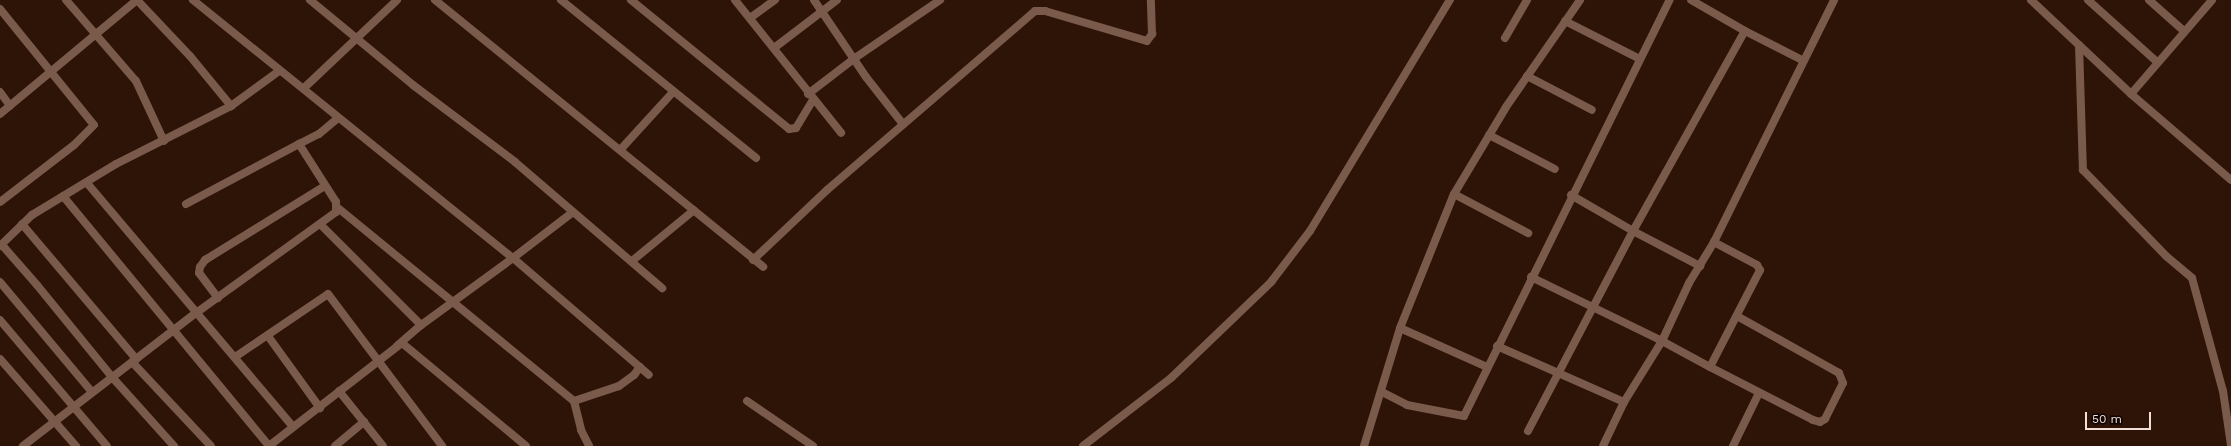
<!DOCTYPE html>
<style>
body{margin:0}
#map{position:relative;width:2231px;height:446px;overflow:hidden;background:#2e1307;font-family:"Work Sans",sans-serif}
div>[style]{position:absolute}
[style*='--x']{left:calc(var(--x)*1px);top:calc(var(--y)*1px);width:calc(var(--w)*1px);rotate:calc(var(--a)*1deg)}
.minor>*{height:8px;margin:-4px;padding:0 4px;transform-origin:4px;border-radius:4px;background:#7a5b4b}
span{translate:-50% -50%;white-space:nowrap;text-align:center;line-height:1.15;-webkit-text-stroke:4px #0e0402;paint-order:stroke}
.scale{position:absolute;left:2085px;top:412px;width:66px;height:18px;box-sizing:border-box;border:2px solid #f2dfd7;border-top:0;padding-left:5px;font-size:12px;line-height:14px;white-space:nowrap;color:#f2dfd7;-webkit-text-stroke:3px #0e0402;paint-order:stroke}
</style>
<div id="map">
<div class="minor">
<div style="--x:66;--y:0;--w:107;--a:49.2"></div>
<div style="--x:136;--y:81;--w:66;--a:65"></div>
<div style="--x:137;--y:0;--w:77;--a:46.6"></div>
<div style="--x:190;--y:56;--w:65;--a:50.6"></div>
<div style="--x:193;--y:0;--w:411;--a:38.9"></div>
<div style="--x:513;--y:258;--w:114;--a:143.9"></div>
<div style="--x:310;--y:0;--w:134;--a:39.5"></div>
<div style="--x:413;--y:85;--w:128;--a:37"></div>
<div style="--x:515;--y:162;--w:194;--a:40.6"></div>
<div style="--x:435;--y:0;--w:423;--a:39.1"></div>
<div style="--x:561;--y:0;--w:251;--a:39"></div>
<div style="--x:631;--y:0;--w:204;--a:39.2"></div>
<div style="--x:789;--y:129;--w:7;--a:-8"></div>
<div style="--x:796;--y:128;--w:33;--a:-59"></div>
<div style="--x:735;--y:0;--w:170;--a:51.4"></div>
<div style="--x:814;--y:0;--w:93;--a:56"></div>
<div style="--x:866;--y:77;--w:60;--a:51.8"></div>
<div style="--x:2031;--y:0;--w:137;--a:43.2"></div>
<div style="--x:2131;--y:94;--w:132;--a:40.7"></div>
<div style="--x:2088;--y:0;--w:93;--a:41.9"></div>
<div style="--x:2149;--y:0;--w:47;--a:41.5"></div>
<div style="--x:0;--y:9;--w:149;--a:51"></div>
<div style="--x:94;--y:125;--w:28;--a:135"></div>
<div style="--x:74;--y:145;--w:93;--a:142.4"></div>
<div style="--x:750;--y:18;--w:31;--a:-36"></div>
<div style="--x:1565;--y:21;--w:84;--a:26.9"></div>
<div style="--x:1745;--y:31;--w:64;--a:27"></div>
<div style="--x:1505;--y:38;--w:44;--a:-59.9"></div>
<div style="--x:2079;--y:45;--w:125;--a:88.2"></div>
<div style="--x:2083;--y:170;--w:120;--a:46"></div>
<div style="--x:2166;--y:256;--w:34;--a:40"></div>
<div style="--x:2192;--y:278;--w:117;--a:74.7"></div>
<div style="--x:2223;--y:391;--w:55;--a:81.6"></div>
<div style="--x:774;--y:48;--w:79;--a:-37.3"></div>
<div style="--x:1527;--y:76;--w:73;--a:27.6"></div>
<div style="--x:304;--y:88;--w:128;--a:-43.4"></div>
<div style="--x:0;--y:92;--w:17;--a:54"></div>
<div style="--x:808;--y:94;--w:59;--a:-37.5"></div>
<div style="--x:855;--y:58;--w:103;--a:-34.3"></div>
<div style="--x:2131;--y:94;--w:124;--a:-49.2"></div>
<div style="--x:0;--y:114;--w:178;--a:-39.8"></div>
<div style="--x:1489;--y:135;--w:74;--a:27.3"></div>
<div style="--x:621;--y:149;--w:77;--a:-47.6"></div>
<div style="--x:87;--y:183;--w:319;--a:49.8"></div>
<div style="--x:1454;--y:194;--w:84;--a:27.8"></div>
<div style="--x:1571;--y:195;--w:72;--a:30.1"></div>
<div style="--x:1633;--y:231;--w:76;--a:27.6"></div>
<div style="--x:63;--y:196;--w:324;--a:50.5"></div>
<div style="--x:186;--y:204;--w:128;--a:-28"></div>
<div style="--x:338;--y:208;--w:305;--a:39.3"></div>
<div style="--x:574;--y:401;--w:30;--a:76"></div>
<div style="--x:581;--y:430;--w:18;--a:63"></div>
<div style="--x:573;--y:212;--w:76;--a:142.5"></div>
<div style="--x:513;--y:258;--w:179;--a:40.7"></div>
<div style="--x:22;--y:224;--w:177;--a:49.8"></div>
<div style="--x:320;--y:224;--w:143;--a:45"></div>
<div style="--x:421;--y:325;--w:32;--a:139"></div>
<div style="--x:2;--y:245;--w:53;--a:48.8"></div>
<div style="--x:37;--y:285;--w:119;--a:50.8"></div>
<div style="--x:112;--y:377;--w:93;--a:48.1"></div>
<div style="--x:0;--y:246;--w:45;--a:-44.1"></div>
<div style="--x:32;--y:215;--w:98;--a:-31.3"></div>
<div style="--x:116;--y:164;--w:129;--a:-26.8"></div>
<div style="--x:231;--y:106;--w:59;--a:-36.1"></div>
<div style="--x:753;--y:260;--w:102;--a:-43.4"></div>
<div style="--x:827;--y:190;--w:274;--a:-40.7"></div>
<div style="--x:1035;--y:11;--w:10;--a:0"></div>
<div style="--x:1045;--y:11;--w:106;--a:16.4"></div>
<div style="--x:1147;--y:41;--w:9;--a:-54"></div>
<div style="--x:1152;--y:34;--w:34;--a:-92"></div>
<div style="--x:632;--y:261;--w:80;--a:-39.4"></div>
<div style="--x:1531;--y:277;--w:146;--a:26"></div>
<div style="--x:1662;--y:341;--w:55;--a:28.4"></div>
<div style="--x:1710;--y:367;--w:109;--a:-62.7"></div>
<div style="--x:1760;--y:270;--w:6;--a:-121"></div>
<div style="--x:1757;--y:265;--w:49;--a:-151.9"></div>
<div style="--x:0;--y:282;--w:143;--a:50.1"></div>
<div style="--x:218;--y:298;--w:31;--a:-127"></div>
<div style="--x:199;--y:273;--w:6;--a:-81"></div>
<div style="--x:200;--y:267;--w:9;--a:-54"></div>
<div style="--x:205;--y:260;--w:141;--a:-31.7"></div>
<div style="--x:0;--y:320;--w:165;--a:49.7"></div>
<div style="--x:1400;--y:328;--w:95;--a:24.1"></div>
<div style="--x:268;--y:336;--w:89;--a:54.2"></div>
<div style="--x:1497;--y:346;--w:139;--a:23.8"></div>
<div style="--x:235;--y:357;--w:112;--a:-34.1"></div>
<div style="--x:328;--y:294;--w:190;--a:53.1"></div>
<div style="--x:0;--y:359;--w:116;--a:48.9"></div>
<div style="--x:132;--y:362;--w:115;--a:46.8"></div>
<div style="--x:1710;--y:367;--w:116;--a:27.2"></div>
<div style="--x:1813;--y:420;--w:7;--a:16"></div>
<div style="--x:1820;--y:422;--w:6;--a:-31"></div>
<div style="--x:1825;--y:419;--w:40;--a:-63.4"></div>
<div style="--x:1843;--y:383;--w:11;--a:-112"></div>
<div style="--x:1839;--y:373;--w:117;--a:-150.8"></div>
<div style="--x:339;--y:391;--w:70;--a:51.3"></div>
<div style="--x:1382;--y:392;--w:28;--a:27"></div>
<div style="--x:1407;--y:405;--w:58;--a:10.9"></div>
<div style="--x:1464;--y:416;--w:464;--a:-63.7"></div>
<div style="--x:574;--y:401;--w:47;--a:-18.4"></div>
<div style="--x:619;--y:386;--w:19;--a:-36"></div>
<div style="--x:634;--y:375;--w:10;--a:-53"></div>
<div style="--x:747;--y:401;--w:80;--a:34.3"></div>
<div style="--x:1528;--y:431;--w:226;--a:-62.3"></div>
<div style="--x:1633;--y:231;--w:229;--a:-60.8"></div>
<div style="--x:1745;--y:31;--w:62;--a:-150.1"></div>
<div style="--x:23;--y:446;--w:218;--a:-37.6"></div>
<div style="--x:196;--y:313;--w:173;--a:-35.8"></div>
<div style="--x:336;--y:212;--w:10;--a:-90"></div>
<div style="--x:336;--y:202;--w:69;--a:-122.5"></div>
<div style="--x:299;--y:144;--w:22;--a:-27"></div>
<div style="--x:319;--y:134;--w:25;--a:-40"></div>
<div style="--x:269;--y:446;--w:168;--a:-37.8"></div>
<div style="--x:402;--y:343;--w:161;--a:39.7"></div>
<div style="--x:335;--y:446;--w:38;--a:-40"></div>
<div style="--x:1083;--y:446;--w:111;--a:-37.7"></div>
<div style="--x:1171;--y:378;--w:139;--a:-43.8"></div>
<div style="--x:1271;--y:282;--w:64;--a:-52.6"></div>
<div style="--x:1310;--y:231;--w:270;--a:-58.8"></div>
<div style="--x:1364;--y:446;--w:123;--a:-73"></div>
<div style="--x:1400;--y:328;--w:144;--a:-68.1"></div>
<div style="--x:1454;--y:194;--w:101;--a:-59.1"></div>
<div style="--x:1506;--y:107;--w:130;--a:-55.3"></div>
<div style="--x:1603;--y:446;--w:49;--a:-64.5"></div>
<div style="--x:1624;--y:402;--w:72;--a:-58.1"></div>
<div style="--x:1662;--y:341;--w:64;--a:-65"></div>
<div style="--x:1689;--y:283;--w:48;--a:-58.6"></div>
<div style="--x:1714;--y:242;--w:270;--a:-63.6"></div>
<div style="--x:1733;--y:446;--w:59;--a:-63.9"></div>
</div>
<div class="scale">50 m</div>
</div>
